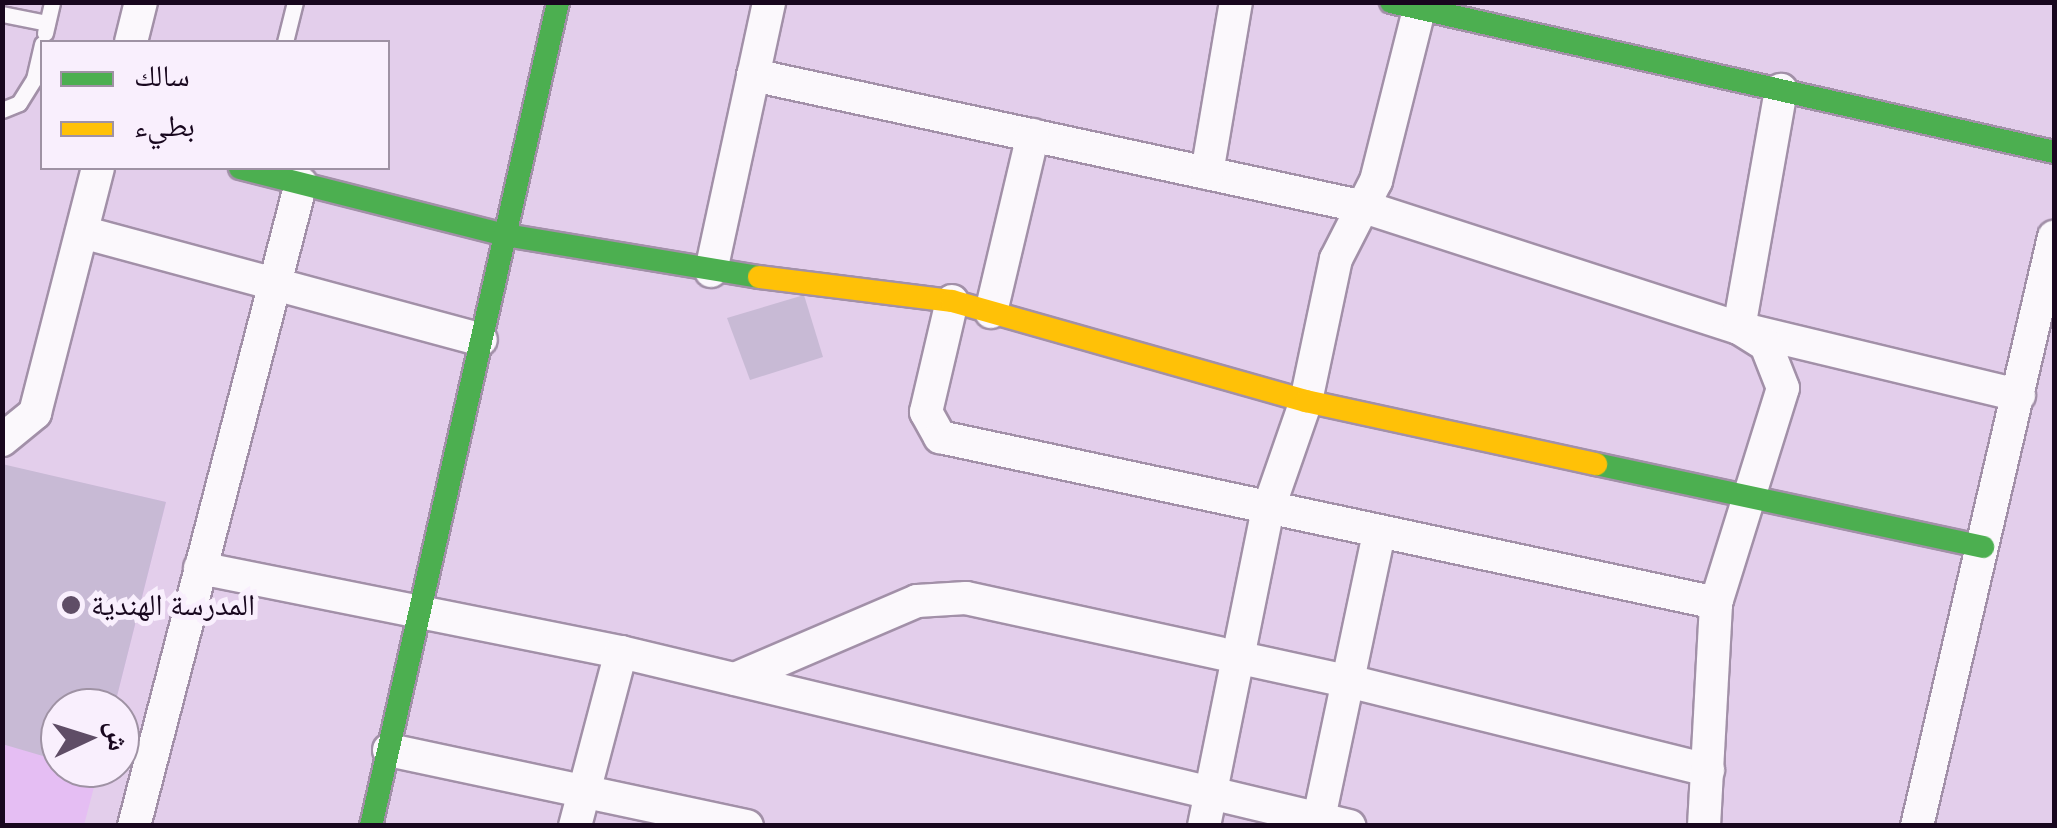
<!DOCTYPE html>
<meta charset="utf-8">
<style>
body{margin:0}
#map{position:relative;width:2057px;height:828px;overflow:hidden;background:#e3ceeb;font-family:Figtree,"Noto Naskh Arabic",sans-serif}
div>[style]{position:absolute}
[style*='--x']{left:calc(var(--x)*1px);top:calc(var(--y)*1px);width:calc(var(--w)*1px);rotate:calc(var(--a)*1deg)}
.built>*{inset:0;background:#e5bef3}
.building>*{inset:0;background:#c8bad5}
.roads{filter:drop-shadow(2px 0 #a290a8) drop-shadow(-2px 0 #a290a8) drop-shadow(0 2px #a290a8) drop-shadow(0 -2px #a290a8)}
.lane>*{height:15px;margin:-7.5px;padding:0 7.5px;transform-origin:7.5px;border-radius:7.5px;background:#fbf8fc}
.street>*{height:32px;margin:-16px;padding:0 16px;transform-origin:16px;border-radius:16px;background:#fbf8fc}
.fast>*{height:22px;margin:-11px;padding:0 11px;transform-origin:11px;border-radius:11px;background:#4caf50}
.slow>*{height:22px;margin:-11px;padding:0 11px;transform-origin:11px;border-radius:11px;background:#ffc107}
.dots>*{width:28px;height:28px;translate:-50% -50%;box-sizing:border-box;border:5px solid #f9effd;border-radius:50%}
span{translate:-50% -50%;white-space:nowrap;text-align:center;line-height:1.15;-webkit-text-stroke:10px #f9effd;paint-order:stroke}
.poi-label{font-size:30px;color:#18071e}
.left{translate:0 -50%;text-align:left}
.frame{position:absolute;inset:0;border:5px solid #18071e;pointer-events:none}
.legend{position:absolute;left:40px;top:40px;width:350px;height:130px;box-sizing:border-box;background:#f9effd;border:2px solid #9f92a4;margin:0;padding:12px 18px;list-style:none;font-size:30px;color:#18071e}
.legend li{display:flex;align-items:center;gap:20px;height:50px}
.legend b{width:50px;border:2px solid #9f92a4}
.north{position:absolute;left:40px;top:688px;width:100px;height:100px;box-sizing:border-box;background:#f9effd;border:2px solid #9f92a4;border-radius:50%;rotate:86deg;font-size:28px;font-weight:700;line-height:40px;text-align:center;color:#18071e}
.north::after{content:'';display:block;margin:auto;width:35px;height:45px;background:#5f4d66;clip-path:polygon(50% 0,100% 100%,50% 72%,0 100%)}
</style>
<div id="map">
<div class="built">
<div style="clip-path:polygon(3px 465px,166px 502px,114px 708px,60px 708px,60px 768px,99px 768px,84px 825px,3px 826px)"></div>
</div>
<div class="building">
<div style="clip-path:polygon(804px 295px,823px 357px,750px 380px,727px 318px)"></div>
<div style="clip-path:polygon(2px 464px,166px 502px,114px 708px,60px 708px,60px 761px,2px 744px)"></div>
</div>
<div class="roads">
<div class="lane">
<div style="--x:2;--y:14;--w:46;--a:11.3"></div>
<div style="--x:45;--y:33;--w:32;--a:-77"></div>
<div style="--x:285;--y:42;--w:41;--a:-76"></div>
<div style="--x:2;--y:110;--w:18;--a:-22"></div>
<div style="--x:19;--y:103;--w:28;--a:-58"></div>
<div style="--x:34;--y:79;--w:36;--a:-77"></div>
</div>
<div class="street">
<div style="--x:131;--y:42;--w:41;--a:-76"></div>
<div style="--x:753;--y:75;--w:625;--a:12.19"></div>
<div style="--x:1364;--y:207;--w:394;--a:17.9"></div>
<div style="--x:1739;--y:328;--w:288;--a:13.5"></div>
<div style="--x:1207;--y:173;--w:173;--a:-80.4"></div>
<div style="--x:82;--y:232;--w:413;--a:15.1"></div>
<div style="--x:711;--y:271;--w:275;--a:-77.8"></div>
<div style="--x:952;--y:301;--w:114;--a:103.2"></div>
<div style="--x:926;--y:412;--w:29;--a:61"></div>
<div style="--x:940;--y:437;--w:794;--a:12.07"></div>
<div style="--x:991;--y:312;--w:182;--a:-76.7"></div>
<div style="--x:2;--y:440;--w:43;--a:-39.3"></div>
<div style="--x:35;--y:413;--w:253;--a:-75.6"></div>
<div style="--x:200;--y:568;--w:429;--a:11.3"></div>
<div style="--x:621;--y:652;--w:749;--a:13.44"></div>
<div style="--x:735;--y:679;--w:198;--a:-23.2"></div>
<div style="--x:917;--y:601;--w:49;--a:-3.5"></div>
<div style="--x:966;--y:598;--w:391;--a:12.3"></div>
<div style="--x:1348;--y:681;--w:371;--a:13.9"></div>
<div style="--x:389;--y:750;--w:366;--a:12"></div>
<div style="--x:1319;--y:818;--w:291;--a:-78.1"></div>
<div style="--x:134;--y:826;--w:664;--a:-75.44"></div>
<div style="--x:575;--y:826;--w:180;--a:-75.2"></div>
<div style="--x:1204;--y:826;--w:322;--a:-78.6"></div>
<div style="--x:1268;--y:510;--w:115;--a:-70.8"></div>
<div style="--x:1306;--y:401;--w:145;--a:-78.1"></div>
<div style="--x:1336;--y:259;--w:88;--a:-62.9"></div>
<div style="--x:1376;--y:181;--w:185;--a:-75.9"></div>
<div style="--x:1704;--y:826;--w:223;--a:-86.9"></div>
<div style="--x:1716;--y:603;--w:225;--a:-72.7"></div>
<div style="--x:1783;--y:388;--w:46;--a:-111.6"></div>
<div style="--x:1766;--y:345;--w:32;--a:-148"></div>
<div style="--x:1739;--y:328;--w:242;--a:-80"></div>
<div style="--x:1917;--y:826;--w:605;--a:-76.91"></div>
</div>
<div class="fast">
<div style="--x:1391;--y:2;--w:680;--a:12.75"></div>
<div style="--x:240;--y:168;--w:273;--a:14.2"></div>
<div style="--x:505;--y:235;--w:257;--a:9.4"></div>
<div style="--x:1596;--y:464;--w:396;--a:12.1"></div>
<div style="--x:371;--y:826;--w:845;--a:-77.21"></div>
</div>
<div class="slow">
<div style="--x:759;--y:277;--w:194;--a:7.1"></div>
<div style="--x:952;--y:301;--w:368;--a:15.8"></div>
<div style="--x:1306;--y:401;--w:297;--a:12.3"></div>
</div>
</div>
<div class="dots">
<div style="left:71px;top:605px;background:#5f4d66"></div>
</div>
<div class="poi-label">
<span class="left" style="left:91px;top:605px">المدرسة الهندية</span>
</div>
<div class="frame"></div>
<ul class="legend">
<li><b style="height:12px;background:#4caf50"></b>سالك</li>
<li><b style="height:12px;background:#ffc107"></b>بطيء</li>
</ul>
<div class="north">ش</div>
</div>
